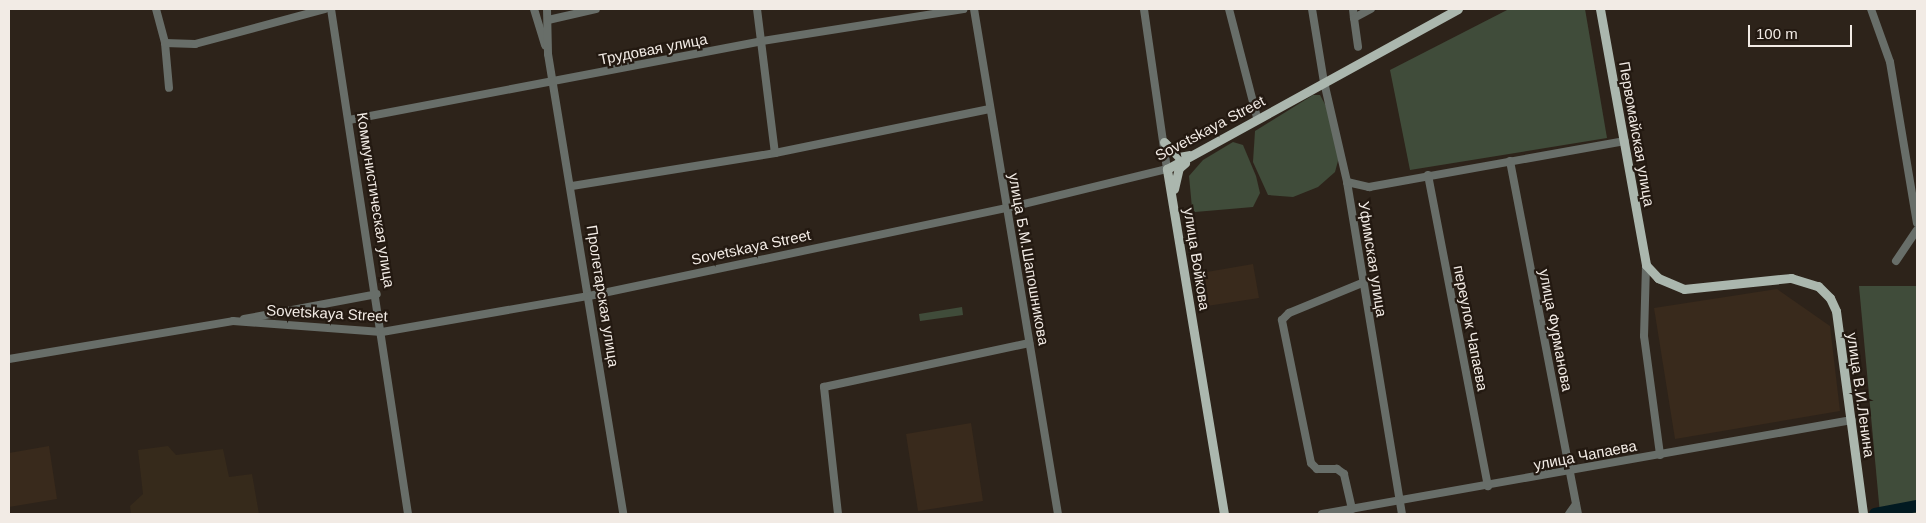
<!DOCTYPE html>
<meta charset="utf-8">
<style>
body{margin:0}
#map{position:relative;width:1926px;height:523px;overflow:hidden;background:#2d231a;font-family:Helvetica,sans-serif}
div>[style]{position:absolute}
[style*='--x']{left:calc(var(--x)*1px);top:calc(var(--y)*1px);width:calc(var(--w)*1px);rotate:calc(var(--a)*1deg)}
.built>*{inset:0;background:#392a1c}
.medical>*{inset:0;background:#362a1b}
.green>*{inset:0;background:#404c3a}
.river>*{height:12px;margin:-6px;padding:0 6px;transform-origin:6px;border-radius:6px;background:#021a21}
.minor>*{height:8px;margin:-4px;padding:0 4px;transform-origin:4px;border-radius:4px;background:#686e69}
.major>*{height:9px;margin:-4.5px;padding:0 4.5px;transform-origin:4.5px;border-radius:4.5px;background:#abb7ae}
span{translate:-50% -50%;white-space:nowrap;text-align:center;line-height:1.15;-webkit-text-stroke:4.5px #231911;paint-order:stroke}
.street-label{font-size:15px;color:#f2ebe5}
.frame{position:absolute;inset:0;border:10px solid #f2ebe5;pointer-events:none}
.scale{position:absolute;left:1748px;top:25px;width:104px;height:22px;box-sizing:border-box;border:2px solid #f2ebe5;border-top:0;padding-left:6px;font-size:15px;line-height:18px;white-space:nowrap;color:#f2ebe5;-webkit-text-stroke:4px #231911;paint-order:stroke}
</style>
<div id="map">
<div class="built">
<div style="clip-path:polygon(1253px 264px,1259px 298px,1207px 306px,1201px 273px)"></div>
<div style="clip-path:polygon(1777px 289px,1830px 326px,1840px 411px,1675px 439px,1654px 308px)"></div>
<div style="clip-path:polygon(971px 423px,983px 501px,918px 511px,906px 434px)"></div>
<div style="clip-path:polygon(49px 446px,57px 499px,9px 507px,9px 453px)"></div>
</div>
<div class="medical">
<div style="clip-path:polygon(168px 446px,176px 455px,223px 449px,229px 477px,252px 474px,259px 514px,131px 514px,130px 506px,143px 494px,138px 450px)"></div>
</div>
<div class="green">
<div style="clip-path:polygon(1509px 9px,1585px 9px,1607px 138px,1410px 170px,1390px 70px)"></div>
<div style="clip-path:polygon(1313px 95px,1320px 95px,1327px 108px,1339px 157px,1335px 172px,1318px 187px,1293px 197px,1268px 195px,1253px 162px,1255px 131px)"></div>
<div style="clip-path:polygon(1233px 142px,1243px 145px,1256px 176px,1260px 193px,1253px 207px,1195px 212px,1192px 208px,1189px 176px,1203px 160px)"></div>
<div style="clip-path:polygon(1859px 286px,1917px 286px,1917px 514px,1880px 514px)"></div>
<div style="clip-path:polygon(962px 307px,963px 315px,920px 321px,919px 314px)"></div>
</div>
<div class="river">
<div style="--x:1875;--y:514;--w:43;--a:-10.8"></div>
</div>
<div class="minor">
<div style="--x:156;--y:9;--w:35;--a:75"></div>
<div style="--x:165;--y:43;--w:45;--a:84.9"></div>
<div style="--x:331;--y:9;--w:511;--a:81.33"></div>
<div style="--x:534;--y:9;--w:38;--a:73"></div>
<div style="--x:547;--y:9;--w:45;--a:88.7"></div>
<div style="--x:548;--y:54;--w:466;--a:80.7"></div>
<div style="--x:757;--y:9;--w:145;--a:82.9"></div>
<div style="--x:974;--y:9;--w:512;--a:80.56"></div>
<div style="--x:1229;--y:9;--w:112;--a:75.5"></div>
<div style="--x:1312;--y:9;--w:74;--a:80.7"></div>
<div style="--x:1324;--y:82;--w:103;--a:77"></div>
<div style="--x:1347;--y:182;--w:337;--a:80.6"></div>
<div style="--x:1353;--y:9;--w:9;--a:84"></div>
<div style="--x:1354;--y:18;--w:19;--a:-28"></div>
<div style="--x:1871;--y:9;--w:56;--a:70.3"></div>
<div style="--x:1890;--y:62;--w:163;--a:80.5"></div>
<div style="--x:1354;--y:18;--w:29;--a:82"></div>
<div style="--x:548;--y:20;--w:49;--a:-12.9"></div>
<div style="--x:165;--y:43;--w:30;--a:2"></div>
<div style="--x:195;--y:44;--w:135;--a:-15.1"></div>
<div style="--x:349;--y:120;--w:420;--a:-10.8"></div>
<div style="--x:762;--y:41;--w:204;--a:-9"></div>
<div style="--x:1510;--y:161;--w:359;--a:79.1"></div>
<div style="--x:1428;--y:175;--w:317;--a:79.1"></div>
<div style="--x:1347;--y:182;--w:23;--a:13"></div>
<div style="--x:1369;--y:187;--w:260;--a:-10.2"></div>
<div style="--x:572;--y:186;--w:206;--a:-9.2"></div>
<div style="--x:775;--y:153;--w:219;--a:-11.6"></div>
<div style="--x:1896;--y:261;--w:37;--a:-56"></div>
<div style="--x:1646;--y:265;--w:71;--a:91.6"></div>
<div style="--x:1644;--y:336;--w:120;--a:82.3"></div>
<div style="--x:244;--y:319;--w:135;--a:-10.6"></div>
<div style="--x:9;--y:359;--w:227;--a:-9.6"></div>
<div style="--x:233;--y:321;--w:149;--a:4.2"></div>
<div style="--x:382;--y:332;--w:210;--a:-9.9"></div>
<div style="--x:589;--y:296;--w:427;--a:-11.9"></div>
<div style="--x:1007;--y:208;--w:165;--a:-13.7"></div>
<div style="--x:1167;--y:169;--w:162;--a:-98.2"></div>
<div style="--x:1352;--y:509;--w:36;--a:-103"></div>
<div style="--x:1344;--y:474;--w:9;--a:-144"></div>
<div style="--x:1337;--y:469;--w:20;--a:180"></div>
<div style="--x:1317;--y:469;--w:8;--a:-135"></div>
<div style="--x:1311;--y:463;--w:146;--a:-101.5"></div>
<div style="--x:1282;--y:320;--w:10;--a:-45"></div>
<div style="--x:1289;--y:313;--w:79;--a:-22.3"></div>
<div style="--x:838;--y:514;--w:128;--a:-96.3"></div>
<div style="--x:824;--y:387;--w:210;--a:-12.1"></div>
<div style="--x:1322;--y:514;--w:538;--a:-10.06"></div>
<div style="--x:1569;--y:514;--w:12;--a:-55"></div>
</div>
<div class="major">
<div style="--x:1600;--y:9;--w:260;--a:79.8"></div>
<div style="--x:1646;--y:265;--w:18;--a:47"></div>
<div style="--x:1658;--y:278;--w:28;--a:23"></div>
<div style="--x:1684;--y:289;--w:108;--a:-5.9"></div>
<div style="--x:1791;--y:278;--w:28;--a:17"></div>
<div style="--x:1818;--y:286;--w:17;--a:45"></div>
<div style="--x:1830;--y:298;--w:14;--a:65"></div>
<div style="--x:1836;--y:311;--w:205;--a:82.4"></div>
<div style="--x:1164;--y:142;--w:21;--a:45"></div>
<div style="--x:1179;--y:157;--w:10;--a:-11"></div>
<div style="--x:1174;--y:189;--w:22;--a:-77"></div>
<div style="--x:1179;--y:168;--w:8;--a:-40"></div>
<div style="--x:1224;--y:514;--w:350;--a:-99.4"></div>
<div style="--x:1167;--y:169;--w:332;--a:-28.8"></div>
</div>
<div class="street-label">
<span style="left:653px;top:49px;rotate:-11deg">Трудовая улица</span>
<span style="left:1210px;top:128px;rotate:-28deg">Sovetskaya Street</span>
<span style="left:1637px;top:134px;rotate:80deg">Первомайская улица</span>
<span style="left:376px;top:200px;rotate:81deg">Коммунистическая улица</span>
<span style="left:751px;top:247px;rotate:-12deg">Sovetskaya Street</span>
<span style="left:1029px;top:259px;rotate:80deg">улица Б.М.Шапошникова</span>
<span style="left:1197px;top:259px;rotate:81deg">улица Войкова</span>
<span style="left:1373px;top:259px;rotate:81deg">Уфимская улица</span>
<span style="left:603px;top:296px;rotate:81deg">Пролетарская улица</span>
<span style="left:327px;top:313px;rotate:3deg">Sovetskaya Street</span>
<span style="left:1471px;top:328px;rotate:79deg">переулок Чапаева</span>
<span style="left:1556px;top:330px;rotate:79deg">улица Фурманова</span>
<span style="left:1861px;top:395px;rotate:82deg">улица В.И.Ленина</span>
<span style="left:1585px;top:455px;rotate:-11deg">улица Чапаева</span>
</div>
<div class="frame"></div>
<div class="scale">100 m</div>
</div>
